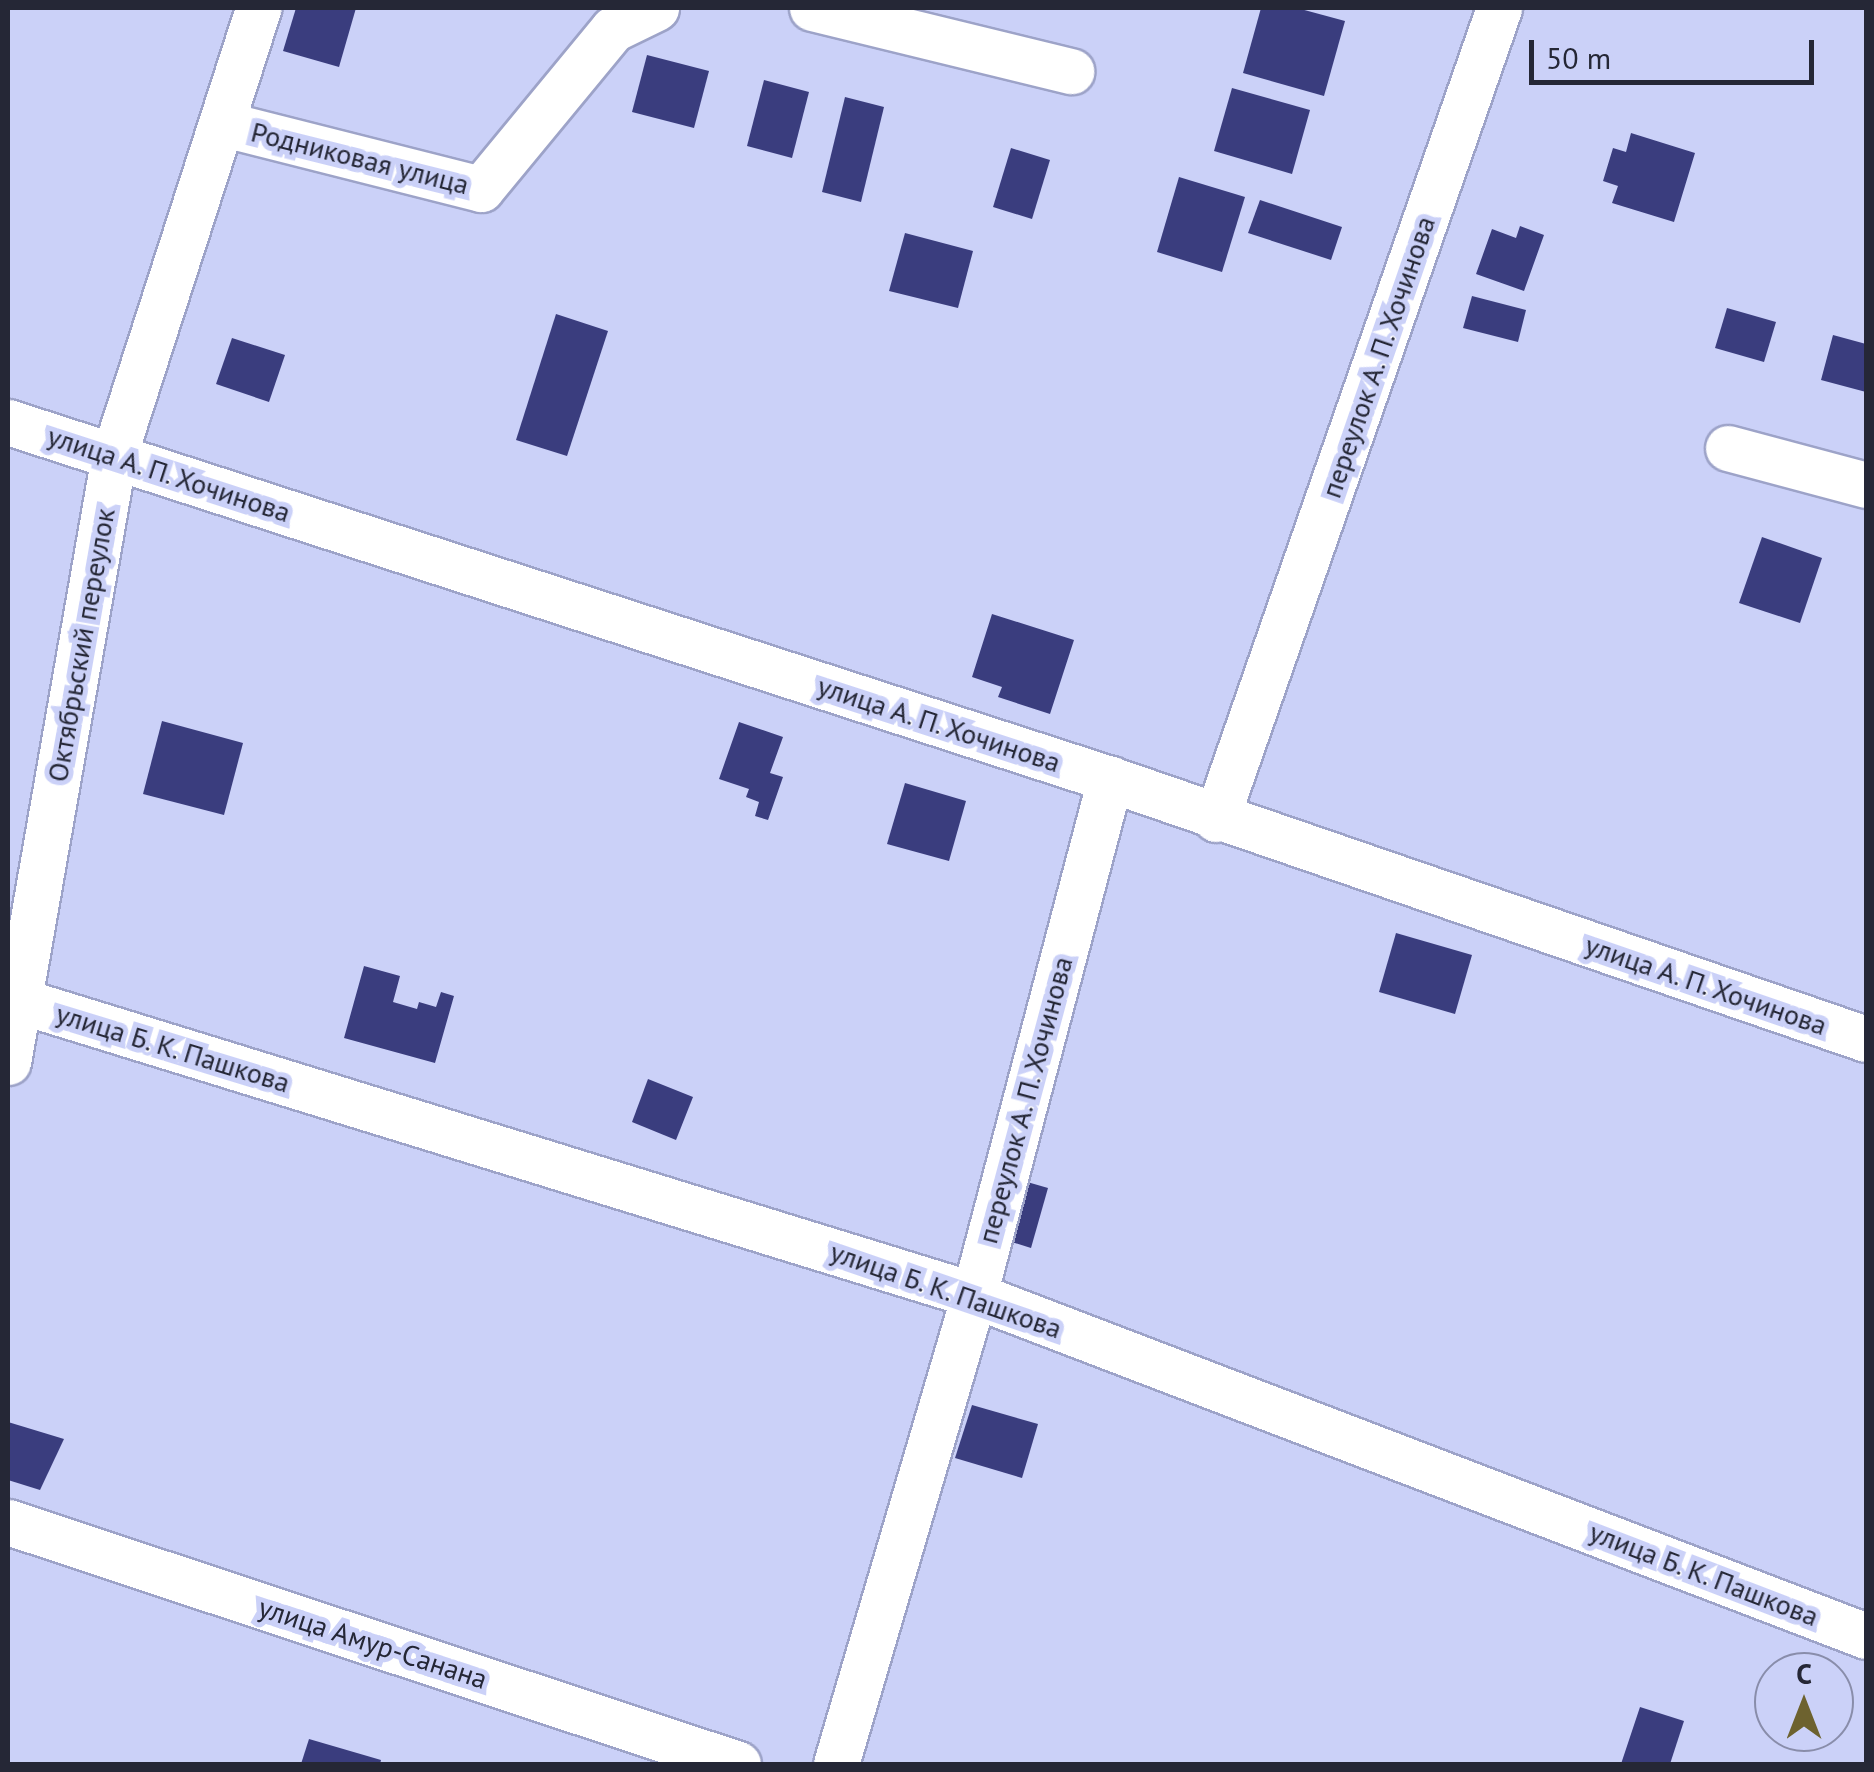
<!DOCTYPE html>
<meta charset="utf-8">
<style>
body{margin:0}
#map{position:relative;width:1874px;height:1772px;overflow:hidden;background:#cbd1f8;font-family:"PT Sans",sans-serif}
div>[style]{position:absolute}
[style*='--x']{left:calc(var(--x)*1px);top:calc(var(--y)*1px);width:calc(var(--w)*1px);rotate:calc(var(--a)*1deg)}
.building>*{inset:0;background:#3a3d7e}
.roads{filter:drop-shadow(2px 0 #9da3c8) drop-shadow(-2px 0 #9da3c8) drop-shadow(0 2px #9da3c8) drop-shadow(0 -2px #9da3c8)}
.street>*{height:45px;margin:-22.5px;padding:0 22.5px;transform-origin:22.5px;border-radius:22.5px;background:#fff}
span{translate:-50% -50%;white-space:nowrap;text-align:center;line-height:1.15;-webkit-text-stroke:10px #cbd1f8;paint-order:stroke}
.street-label{font-size:28px;color:#252736}
.frame{position:absolute;inset:0;border:10px solid #252736;pointer-events:none}
.north{position:absolute;left:1754px;top:1652px;width:100px;height:100px;box-sizing:border-box;background:#cbd1f8;border:2px solid #898daa;border-radius:50%;rotate:0deg;font-size:28px;font-weight:700;line-height:40px;text-align:center;color:#252736}
.north::after{content:'';display:block;margin:auto;width:35px;height:45px;background:#6d622f;clip-path:polygon(50% 0,100% 100%,50% 72%,0 100%)}
.scale{position:absolute;left:1529px;top:40px;width:285px;height:45px;box-sizing:border-box;border:5px solid #252736;border-top:0;padding-left:12px;font-size:30px;line-height:35px;white-space:nowrap;color:#252736;-webkit-text-stroke:8px #cbd1f8;paint-order:stroke}
</style>
<div id="map">
<div class="building">
<div style="clip-path:polygon(296px 8px,356px 8px,339px 67px,283px 51px)"></div>
<div style="clip-path:polygon(1261px 8px,1297px 8px,1345px 21px,1324px 96px,1243px 73px)"></div>
<div style="clip-path:polygon(647px 55px,709px 71px,694px 128px,632px 112px)"></div>
<div style="clip-path:polygon(764px 80px,809px 92px,792px 158px,747px 146px)"></div>
<div style="clip-path:polygon(1232px 88px,1310px 110px,1292px 174px,1214px 151px)"></div>
<div style="clip-path:polygon(845px 97px,884px 107px,861px 202px,822px 192px)"></div>
<div style="clip-path:polygon(1631px 133px,1695px 153px,1674px 222px,1612px 203px,1618px 186px,1603px 181px,1613px 148px,1626px 152px)"></div>
<div style="clip-path:polygon(1011px 148px,1050px 160px,1032px 219px,993px 207px)"></div>
<div style="clip-path:polygon(1179px 177px,1245px 197px,1222px 272px,1157px 252px)"></div>
<div style="clip-path:polygon(1260px 200px,1342px 227px,1331px 260px,1248px 233px)"></div>
<div style="clip-path:polygon(1520px 226px,1544px 235px,1524px 291px,1476px 274px,1492px 229px,1516px 238px)"></div>
<div style="clip-path:polygon(905px 233px,973px 251px,958px 308px,889px 291px)"></div>
<div style="clip-path:polygon(1472px 296px,1526px 310px,1518px 342px,1463px 328px)"></div>
<div style="clip-path:polygon(1727px 308px,1776px 322px,1764px 362px,1715px 348px)"></div>
<div style="clip-path:polygon(556px 314px,608px 331px,567px 456px,516px 440px)"></div>
<div style="clip-path:polygon(1833px 335px,1866px 344px,1866px 392px,1821px 380px)"></div>
<div style="clip-path:polygon(232px 338px,285px 355px,269px 402px,216px 384px)"></div>
<div style="clip-path:polygon(1762px 537px,1822px 558px,1800px 623px,1739px 603px)"></div>
<div style="clip-path:polygon(992px 614px,1074px 640px,1050px 714px,998px 697px,1002px 687px,972px 677px)"></div>
<div style="clip-path:polygon(162px 721px,243px 743px,224px 815px,143px 794px)"></div>
<div style="clip-path:polygon(739px 722px,783px 737px,770px 773px,783px 777px,768px 820px,755px 816px,759px 802px,746px 797px,749px 789px,719px 779px)"></div>
<div style="clip-path:polygon(905px 783px,966px 801px,949px 861px,887px 844px)"></div>
<div style="clip-path:polygon(1396px 933px,1472px 955px,1455px 1014px,1379px 992px)"></div>
<div style="clip-path:polygon(364px 966px,400px 976px,393px 1002px,417px 1009px,419px 1002px,436px 1007px,441px 992px,454px 996px,435px 1063px,344px 1038px)"></div>
<div style="clip-path:polygon(648px 1079px,693px 1097px,676px 1140px,632px 1122px)"></div>
<div style="clip-path:polygon(1010px 1177px,1048px 1188px,1031px 1248px,993px 1236px)"></div>
<div style="clip-path:polygon(972px 1405px,1038px 1424px,1022px 1478px,955px 1458px)"></div>
<div style="clip-path:polygon(8px 1422px,64px 1439px,40px 1490px,8px 1480px)"></div>
<div style="clip-path:polygon(1640px 1707px,1684px 1721px,1670px 1764px,1621px 1764px)"></div>
<div style="clip-path:polygon(309px 1739px,381px 1760px,380px 1764px,301px 1764px)"></div>
</div>
<div class="roads">
<div class="street">
<div style="--x:812;--y:8;--w:267;--a:13.7"></div>
<div style="--x:224;--y:124;--w:265;--a:14.2"></div>
<div style="--x:481;--y:189;--w:207;--a:-50.5"></div>
<div style="--x:613;--y:29;--w:48;--a:-26"></div>
<div style="--x:8;--y:422;--w:1158;--a:17.95"></div>
<div style="--x:1110;--y:779;--w:799;--a:18.98"></div>
<div style="--x:1728;--y:448;--w:143;--a:15"></div>
<div style="--x:1216;--y:819;--w:859;--a:-70.76"></div>
<div style="--x:8;--y:997;--w:1011;--a:17.14"></div>
<div style="--x:974;--y:1295;--w:955;--a:20.92"></div>
<div style="--x:8;--y:1062;--w:616;--a:-80.09"></div>
<div style="--x:114;--y:455;--w:470;--a:-72.1"></div>
<div style="--x:8;--y:1522;--w:769;--a:18.34"></div>
<div style="--x:836;--y:1764;--w:489;--a:-73.6"></div>
<div style="--x:974;--y:1295;--w:534;--a:-75.23"></div>
</div>
</div>
<div class="street-label">
<span style="left:360px;top:158px;rotate:14deg">Родниковая улица</span>
<span style="left:1378px;top:357px;rotate:-71deg">переулок А. П. Хочинова</span>
<span style="left:169px;top:474px;rotate:18deg">улица А. П. Хочинова</span>
<span style="left:81px;top:645px;rotate:-80deg">Октябрьский переулок</span>
<span style="left:939px;top:724px;rotate:18deg">улица А. П. Хочинова</span>
<span style="left:1706px;top:985px;rotate:19deg">улица А. П. Хочинова</span>
<span style="left:173px;top:1048px;rotate:17deg">улица Б. К. Пашкова</span>
<span style="left:1025px;top:1100px;rotate:-75deg">переулок А. П. Хочинова</span>
<span style="left:946px;top:1290px;rotate:19deg">улица Б. К. Пашкова</span>
<span style="left:1704px;top:1574px;rotate:21deg">улица Б. К. Пашкова</span>
<span style="left:373px;top:1643px;rotate:18deg">улица Амур-Санана</span>
</div>
<div class="frame"></div>
<div class="north">С</div>
<div class="scale">50 m</div>
</div>
